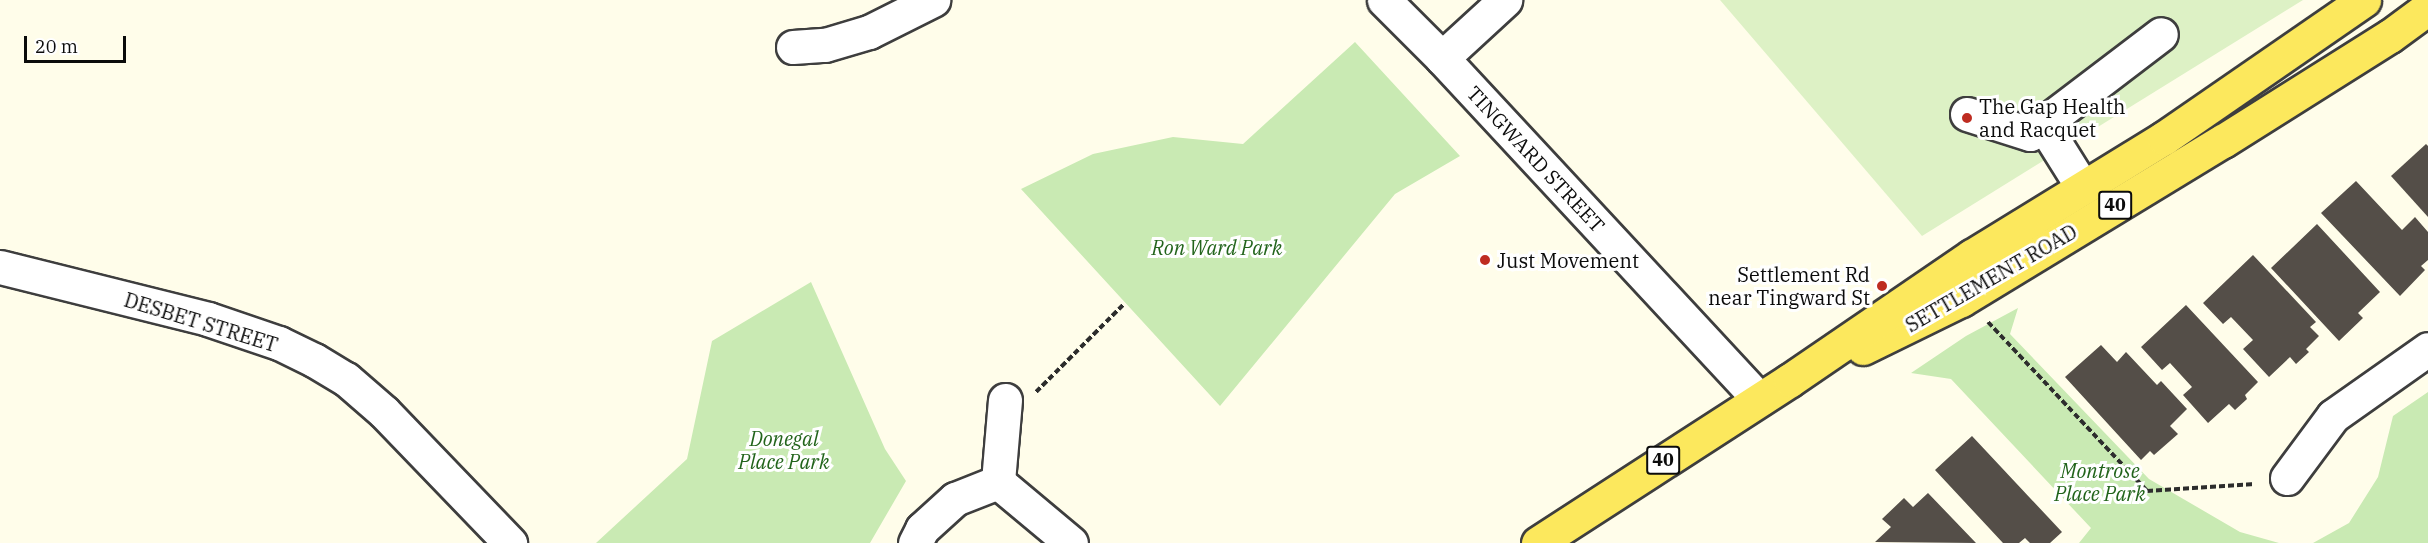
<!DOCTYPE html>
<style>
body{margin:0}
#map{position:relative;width:2428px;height:543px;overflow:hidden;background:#fffdea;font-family:"IBM Plex Serif",serif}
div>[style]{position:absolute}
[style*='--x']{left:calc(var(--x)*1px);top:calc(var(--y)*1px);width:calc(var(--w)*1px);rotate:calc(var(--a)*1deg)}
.green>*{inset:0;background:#c9eab3}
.pitch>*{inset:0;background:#ddf1c5}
.building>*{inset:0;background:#544e48}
.path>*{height:4px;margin-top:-2px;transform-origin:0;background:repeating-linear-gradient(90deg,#2d2d2d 0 6px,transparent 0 9px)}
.roads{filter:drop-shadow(2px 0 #3e3e3e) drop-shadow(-2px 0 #3e3e3e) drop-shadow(0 2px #3e3e3e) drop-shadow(0 -2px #3e3e3e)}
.minor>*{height:33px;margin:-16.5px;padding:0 16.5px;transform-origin:16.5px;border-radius:16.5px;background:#fff}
.major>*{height:33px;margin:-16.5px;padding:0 16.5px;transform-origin:16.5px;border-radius:16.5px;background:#fce85d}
.dots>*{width:16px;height:16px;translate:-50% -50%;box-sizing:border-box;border:3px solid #fff;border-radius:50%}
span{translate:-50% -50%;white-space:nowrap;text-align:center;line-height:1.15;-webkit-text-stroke:6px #fff;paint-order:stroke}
.shield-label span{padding:2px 4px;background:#fff;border:2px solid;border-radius:4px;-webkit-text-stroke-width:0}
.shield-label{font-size:18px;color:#0b0b0b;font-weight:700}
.poi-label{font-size:20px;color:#0b0b0b}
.left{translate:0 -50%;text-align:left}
.right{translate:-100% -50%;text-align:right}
.street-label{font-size:20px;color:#0b0b0b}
.park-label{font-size:20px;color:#22641b;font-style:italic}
.scale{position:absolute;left:24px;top:36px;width:102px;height:27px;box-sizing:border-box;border:3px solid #0b0b0b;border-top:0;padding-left:8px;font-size:18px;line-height:21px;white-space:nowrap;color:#0b0b0b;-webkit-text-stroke:4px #fff;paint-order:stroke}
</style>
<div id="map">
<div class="green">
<div style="clip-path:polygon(1355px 42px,1460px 156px,1395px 194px,1220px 406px,1021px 189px,1093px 154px,1173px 137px,1243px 144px)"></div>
<div style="clip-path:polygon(811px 282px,885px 449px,906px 481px,870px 543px,596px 543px,687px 459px,712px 341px)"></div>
<div style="clip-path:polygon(2018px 308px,2010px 334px,2149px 479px,2240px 532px,2279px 543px,2079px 543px,2091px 528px,1951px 379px,1911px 373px,1966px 336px)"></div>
<div style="clip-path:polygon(2428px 392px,2428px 543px,2313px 543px,2349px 523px,2378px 477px,2393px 416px)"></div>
</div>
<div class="pitch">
<div style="clip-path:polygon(1720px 0,2303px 0,1922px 236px)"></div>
</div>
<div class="building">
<div style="clip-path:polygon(2426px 144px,2428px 146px,2428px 217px,2391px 176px)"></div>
<div style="clip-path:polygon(2356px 181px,2402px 230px,2415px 217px,2428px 232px,2428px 260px,2421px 266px,2425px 270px,2400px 296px,2321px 213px)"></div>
<div style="clip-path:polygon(2317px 224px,2380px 292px,2358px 313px,2363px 318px,2339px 341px,2271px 268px)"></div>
<div style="clip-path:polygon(2253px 255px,2316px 322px,2310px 327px,2319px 336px,2306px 349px,2309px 352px,2296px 364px,2290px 357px,2269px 377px,2243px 349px,2253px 340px,2231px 317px,2223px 324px,2203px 303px)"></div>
<div style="clip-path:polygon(2186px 305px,2258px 382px,2245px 395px,2247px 399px,2235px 410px,2229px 404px,2208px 423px,2183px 395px,2192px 387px,2170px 363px,2162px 370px,2141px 347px)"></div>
<div style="clip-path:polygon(2101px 345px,2117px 362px,2126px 352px,2157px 385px,2161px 381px,2187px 409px,2170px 426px,2178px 434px,2154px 455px,2150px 451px,2141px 460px,2065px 377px)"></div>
<div style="clip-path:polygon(1972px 436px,2062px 532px,2050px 543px,2030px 543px,2025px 538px,2019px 543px,2003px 543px,1935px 470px)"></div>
<div style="clip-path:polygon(1928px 493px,1976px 543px,1875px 542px,1891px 527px,1882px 519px,1904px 498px,1913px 507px)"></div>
</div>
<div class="path">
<div style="--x:1988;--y:322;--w:232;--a:46.7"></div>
<div style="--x:2147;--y:491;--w:108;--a:-3.7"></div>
<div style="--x:1036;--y:392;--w:123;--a:-45"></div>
</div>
<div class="roads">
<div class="minor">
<div style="--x:1384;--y:0;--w:82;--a:45"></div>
<div style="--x:1442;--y:58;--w:466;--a:47.1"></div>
<div style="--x:793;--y:47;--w:32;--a:-4"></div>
<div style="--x:825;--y:45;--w:46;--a:-16.5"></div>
<div style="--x:869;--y:32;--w:72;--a:-26.6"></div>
<div style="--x:1442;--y:58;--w:86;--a:-42.6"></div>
<div style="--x:1967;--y:114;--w:66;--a:17.6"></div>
<div style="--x:2030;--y:134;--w:16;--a:-38"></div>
<div style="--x:2043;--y:124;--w:75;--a:58"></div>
<div style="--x:2043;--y:124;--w:148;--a:-37.3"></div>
<div style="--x:0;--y:267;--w:214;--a:14"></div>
<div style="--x:208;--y:319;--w:75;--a:18.7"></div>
<div style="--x:279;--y:343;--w:39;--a:26"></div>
<div style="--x:314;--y:360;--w:37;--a:31"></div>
<div style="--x:346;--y:379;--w:50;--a:41"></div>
<div style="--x:384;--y:412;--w:182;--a:46.1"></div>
<div style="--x:1005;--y:400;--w:82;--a:94.9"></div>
<div style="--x:998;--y:482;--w:95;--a:39.9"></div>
<div style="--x:2287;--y:478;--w:77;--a:-53.4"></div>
<div style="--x:2333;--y:416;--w:116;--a:-35.2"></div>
<div style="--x:915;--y:543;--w:16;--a:-63"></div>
<div style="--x:922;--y:529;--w:45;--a:-42.3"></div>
<div style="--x:955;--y:499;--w:46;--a:-21.6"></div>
</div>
<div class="major">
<div style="--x:1863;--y:348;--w:109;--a:-26.1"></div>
<div style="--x:1961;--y:300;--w:306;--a:-31.3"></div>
<div style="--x:2223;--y:141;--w:197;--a:-32.2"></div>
<div style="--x:2390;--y:36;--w:47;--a:-36.4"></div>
<div style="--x:1538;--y:543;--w:300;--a:-32.9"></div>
<div style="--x:1790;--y:380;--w:220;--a:-34.3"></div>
<div style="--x:1972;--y:256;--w:225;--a:-31.6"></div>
<div style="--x:2164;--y:138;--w:243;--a:-34.6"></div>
</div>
</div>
<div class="dots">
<div style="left:1967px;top:118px;background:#be2c21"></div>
<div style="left:1485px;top:260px;background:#be2c21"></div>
<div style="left:1882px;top:286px;background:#be2c21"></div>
</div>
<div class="shield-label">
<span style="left:2115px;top:205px">40</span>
<span style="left:1663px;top:460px">40</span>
</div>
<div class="poi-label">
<span class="left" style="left:1979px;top:118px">The Gap Health<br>and Racquet</span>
<span class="left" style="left:1497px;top:260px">Just Movement</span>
<span class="right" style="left:1870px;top:286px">Settlement Rd<br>near Tingward St</span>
</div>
<div class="street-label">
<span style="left:1536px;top:159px;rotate:47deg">TINGWARD STREET</span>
<span style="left:1991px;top:278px;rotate:-30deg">SETTLEMENT ROAD</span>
<span style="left:201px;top:322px;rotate:17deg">DESBET STREET</span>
</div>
<div class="park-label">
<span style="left:1217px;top:247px">Ron Ward Park</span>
<span style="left:784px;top:450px">Donegal<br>Place Park</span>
<span style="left:2100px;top:482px">Montrose<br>Place Park</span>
</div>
<div class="scale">20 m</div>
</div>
